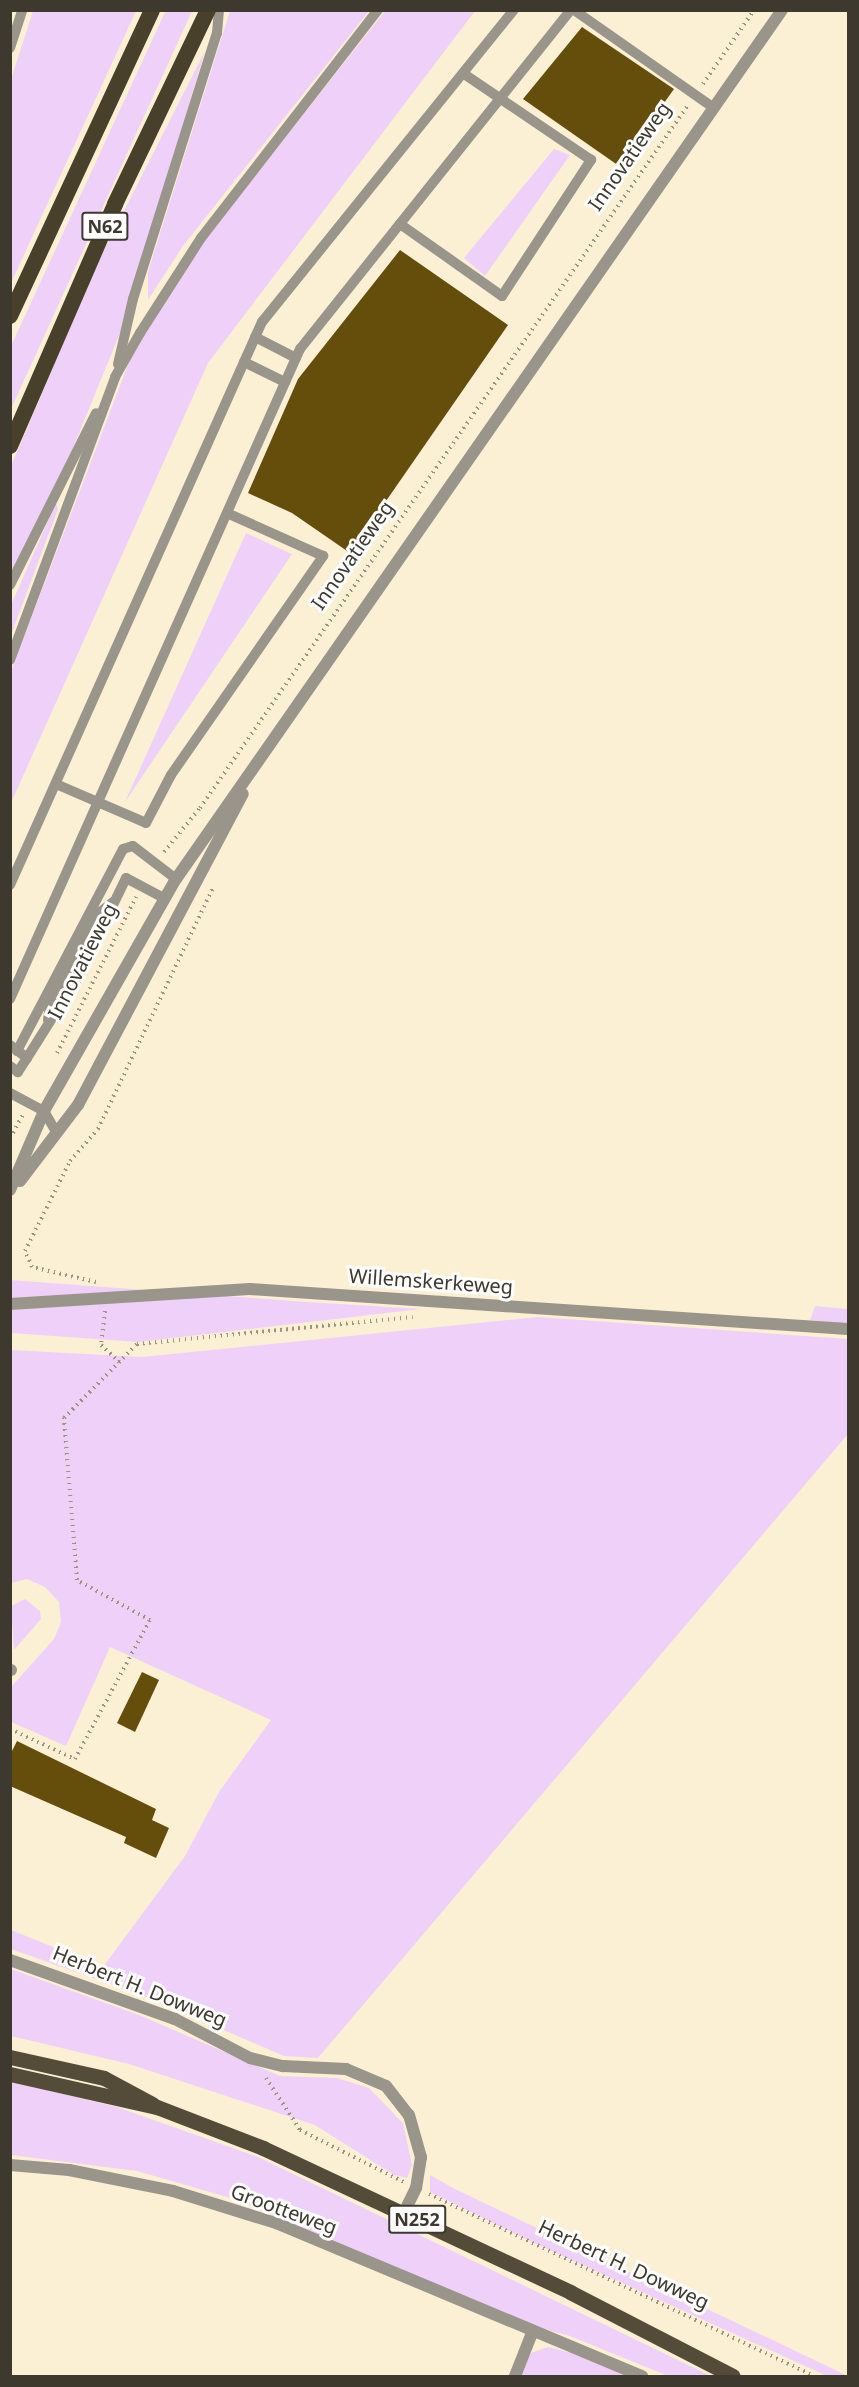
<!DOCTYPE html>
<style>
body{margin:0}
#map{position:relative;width:859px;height:2387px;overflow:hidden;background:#fcf0d4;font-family:"Noto Sans",sans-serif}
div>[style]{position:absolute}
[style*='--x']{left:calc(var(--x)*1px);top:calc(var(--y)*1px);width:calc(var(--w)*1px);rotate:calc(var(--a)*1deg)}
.green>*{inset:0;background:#efd0f9}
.building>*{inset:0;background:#654e0c}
.path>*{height:4px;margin-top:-2px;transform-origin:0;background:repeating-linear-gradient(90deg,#9b937f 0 1.5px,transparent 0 6px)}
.service>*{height:10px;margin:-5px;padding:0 5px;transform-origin:5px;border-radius:5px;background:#9a958a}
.minor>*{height:12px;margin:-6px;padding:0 6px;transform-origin:6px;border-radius:6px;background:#9a958a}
.primary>*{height:15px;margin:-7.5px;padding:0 7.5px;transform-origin:7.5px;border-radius:7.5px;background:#544c38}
.trunk>*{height:16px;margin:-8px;padding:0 8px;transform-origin:8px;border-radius:8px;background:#48402a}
span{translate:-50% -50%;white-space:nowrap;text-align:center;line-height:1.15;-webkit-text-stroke:6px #fefefe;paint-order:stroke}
.shield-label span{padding:2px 4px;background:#fefefe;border:2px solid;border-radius:4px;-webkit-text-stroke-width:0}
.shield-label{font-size:18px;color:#3d392e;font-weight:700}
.street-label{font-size:20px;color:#3d392e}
.frame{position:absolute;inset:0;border:12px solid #3d392e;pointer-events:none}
</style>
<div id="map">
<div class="green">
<div style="clip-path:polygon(166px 10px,192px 11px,11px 409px,11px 346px)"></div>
<div style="clip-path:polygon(33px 11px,136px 11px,11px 283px,11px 79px)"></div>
<div style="clip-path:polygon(230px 11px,369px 11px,183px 246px,148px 300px,148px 272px)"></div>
<div style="clip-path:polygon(385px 11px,475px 11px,208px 363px,11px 803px,11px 671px,134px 349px,194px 253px)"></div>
<div style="clip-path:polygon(205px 51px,124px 323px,73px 448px,11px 574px,11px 466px,97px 264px)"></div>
<div style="clip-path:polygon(554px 149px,570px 155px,485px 276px,464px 258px)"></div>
<div style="clip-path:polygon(56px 503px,58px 509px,11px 635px,11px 605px)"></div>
<div style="clip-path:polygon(246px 533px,292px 554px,125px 802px)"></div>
<div style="clip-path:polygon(10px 1280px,307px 1302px,421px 1309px,138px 1342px,11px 1333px)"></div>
<div style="clip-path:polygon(815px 1306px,848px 1309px,848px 1324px,810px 1320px)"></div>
<div style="clip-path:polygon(538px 1317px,848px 1339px,848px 1434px,318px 2058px,284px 2056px,147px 1997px,11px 1949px,11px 1930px,103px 1967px,185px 1856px,219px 1792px,271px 1720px,110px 1647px,66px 1746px,11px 1722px,11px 1687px,54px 1639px,61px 1622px,59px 1602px,45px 1587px,27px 1579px,11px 1583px,11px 1350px,142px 1357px)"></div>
<div style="clip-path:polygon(25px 1599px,40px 1611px,41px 1619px,14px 1650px,11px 1606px)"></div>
<div style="clip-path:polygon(11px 1969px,139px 2015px,280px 2076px,337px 2078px,369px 2088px,403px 2123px,412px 2165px,407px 2178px,394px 2175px,315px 2125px,129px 2064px,11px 2036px)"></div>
<div style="clip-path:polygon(10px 2081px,117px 2107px,258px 2157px,711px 2376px,668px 2376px,570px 2336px,525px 2324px,234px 2199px,137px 2171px,11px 2155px)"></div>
<div style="clip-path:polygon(430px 2175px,453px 2188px,848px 2376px,827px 2376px,532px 2242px,430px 2192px)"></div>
<div style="clip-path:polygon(548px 2347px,572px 2353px,635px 2376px,518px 2376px,531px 2353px)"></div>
</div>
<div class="building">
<div style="clip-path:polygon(582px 27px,674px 89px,619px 166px,523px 99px)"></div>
<div style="clip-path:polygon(400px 250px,508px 325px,350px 553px,292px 513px,248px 493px,298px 379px)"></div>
<div style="clip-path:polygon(142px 1672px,159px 1680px,135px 1732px,117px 1723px)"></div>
<div style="clip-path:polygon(17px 1741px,156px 1809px,152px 1820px,169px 1828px,156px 1858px,124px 1843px,126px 1837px,10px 1786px,10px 1755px)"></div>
</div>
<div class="path">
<div style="--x:703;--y:84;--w:90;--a:-55.4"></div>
<div style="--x:164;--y:852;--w:57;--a:-50.7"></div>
<div style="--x:200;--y:808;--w:856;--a:-55.23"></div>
<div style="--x:57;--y:1053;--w:175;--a:-63.1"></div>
<div style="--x:10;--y:1138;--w:26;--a:-61"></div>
<div style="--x:96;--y:1282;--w:66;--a:-166.8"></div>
<div style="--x:32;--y:1267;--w:17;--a:-114"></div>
<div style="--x:25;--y:1251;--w:101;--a:-63.4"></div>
<div style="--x:70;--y:1161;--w:43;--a:-48.8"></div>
<div style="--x:98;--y:1129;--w:269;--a:-64.5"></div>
<div style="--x:105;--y:1311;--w:34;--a:97"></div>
<div style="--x:101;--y:1345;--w:25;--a:43"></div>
<div style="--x:10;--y:1729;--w:72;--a:24.8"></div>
<div style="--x:75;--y:1759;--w:158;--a:-61.7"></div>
<div style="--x:150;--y:1620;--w:83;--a:-151.3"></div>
<div style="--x:77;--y:1580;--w:163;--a:-94.6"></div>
<div style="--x:64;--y:1418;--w:104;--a:-45.4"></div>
<div style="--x:137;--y:1344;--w:277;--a:-5.6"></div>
<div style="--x:266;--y:2078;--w:62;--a:56.8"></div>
<div style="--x:300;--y:2130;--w:116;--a:26.6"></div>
<div style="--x:429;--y:2194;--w:426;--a:25.3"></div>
</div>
<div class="service">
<div style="--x:574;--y:10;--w:171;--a:35"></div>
<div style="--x:10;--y:48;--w:40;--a:-72"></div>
<div style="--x:400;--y:224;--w:125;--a:35.2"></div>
<div style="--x:502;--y:296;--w:163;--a:-56.8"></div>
<div style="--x:591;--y:160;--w:153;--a:-145.9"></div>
<div style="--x:255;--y:337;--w:46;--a:27.1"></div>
<div style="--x:244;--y:362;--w:46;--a:26"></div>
<div style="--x:118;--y:364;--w:67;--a:-77"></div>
<div style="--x:133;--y:299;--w:279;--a:-72.5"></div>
<div style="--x:217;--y:33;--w:23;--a:-85"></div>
<div style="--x:10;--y:585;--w:192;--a:-63.4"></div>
<div style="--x:10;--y:660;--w:302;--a:-69.6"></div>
<div style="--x:115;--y:377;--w:51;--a:-60.4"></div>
<div style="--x:140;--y:333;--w:113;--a:-57.3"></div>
<div style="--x:201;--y:238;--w:289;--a:-52.2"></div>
<div style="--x:56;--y:784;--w:98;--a:23.4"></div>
<div style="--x:146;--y:823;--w:54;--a:-62.5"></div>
<div style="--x:171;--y:775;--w:267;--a:-55.2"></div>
<div style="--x:323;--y:556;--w:105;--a:-155.9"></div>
<div style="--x:10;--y:885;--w:617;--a:-65.89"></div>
<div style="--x:262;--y:322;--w:401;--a:-51.1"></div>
<div style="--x:10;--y:999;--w:712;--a:-65.96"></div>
<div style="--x:300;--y:349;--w:434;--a:-51.4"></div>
<div style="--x:48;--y:1020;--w:16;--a:-83"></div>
<div style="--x:50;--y:1004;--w:103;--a:-61.7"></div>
<div style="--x:99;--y:913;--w:18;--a:-38"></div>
<div style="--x:10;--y:1045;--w:21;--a:37"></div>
<div style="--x:27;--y:1058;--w:17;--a:123"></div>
<div style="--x:18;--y:1072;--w:10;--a:-143"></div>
<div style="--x:17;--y:1051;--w:228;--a:-62.3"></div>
<div style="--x:123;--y:849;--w:10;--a:-17"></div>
<div style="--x:133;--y:846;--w:54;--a:37.5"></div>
<div style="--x:27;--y:1058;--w:96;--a:-57.8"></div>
<div style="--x:78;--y:977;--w:110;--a:-64.1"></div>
<div style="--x:126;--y:878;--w:43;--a:27.8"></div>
<div style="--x:10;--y:1093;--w:38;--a:28"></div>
<div style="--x:44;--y:1111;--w:24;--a:60"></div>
</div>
<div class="minor">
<div style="--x:20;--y:1181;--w:96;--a:-52.7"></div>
<div style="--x:78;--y:1105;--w:352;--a:-62.1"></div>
<div style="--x:10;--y:1190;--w:86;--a:-66.7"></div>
<div style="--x:44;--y:1111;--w:267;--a:-60.4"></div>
<div style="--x:176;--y:879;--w:1059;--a:-55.11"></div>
<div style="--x:10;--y:1304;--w:240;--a:-3.6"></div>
<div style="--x:250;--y:1289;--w:599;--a:3.83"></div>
<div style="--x:10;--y:1670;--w:1;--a:0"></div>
<div style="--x:10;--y:1960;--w:175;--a:19.7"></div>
<div style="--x:175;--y:2019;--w:85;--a:27.5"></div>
<div style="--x:250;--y:2058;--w:34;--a:14"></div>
<div style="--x:283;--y:2066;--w:63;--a:2.7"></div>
<div style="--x:346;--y:2069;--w:43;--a:23"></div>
<div style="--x:386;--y:2086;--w:37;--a:52"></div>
<div style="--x:409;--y:2115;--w:44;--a:74.1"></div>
<div style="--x:421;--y:2157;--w:31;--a:99"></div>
<div style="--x:416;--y:2188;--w:28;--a:116"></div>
<div style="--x:10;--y:2165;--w:59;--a:4.8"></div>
<div style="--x:69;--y:2170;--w:106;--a:11.4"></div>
<div style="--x:173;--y:2191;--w:108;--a:17.3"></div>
<div style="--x:276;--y:2223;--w:397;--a:22.7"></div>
<div style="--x:515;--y:2376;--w:46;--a:-68.4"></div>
</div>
<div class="primary">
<div style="--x:10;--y:2057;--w:96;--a:12.6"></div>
<div style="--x:104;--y:2078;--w:55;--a:28.4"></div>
<div style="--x:10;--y:2074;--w:151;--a:12.7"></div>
<div style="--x:157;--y:2107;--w:114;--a:21.1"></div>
<div style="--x:263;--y:2148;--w:339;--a:25.1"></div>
<div style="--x:570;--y:2292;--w:183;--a:27.3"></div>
</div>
<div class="trunk">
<div style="--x:10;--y:316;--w:337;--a:-65.1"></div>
<div style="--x:10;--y:446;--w:264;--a:-66.5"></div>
<div style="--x:115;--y:204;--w:215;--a:-64.4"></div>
</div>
<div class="shield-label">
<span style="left:105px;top:226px">N62</span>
<span style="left:417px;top:2219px">N252</span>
</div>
<div class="street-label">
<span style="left:629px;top:156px;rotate:-55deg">Innovatieweg</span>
<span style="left:352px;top:555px;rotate:-55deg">Innovatieweg</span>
<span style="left:82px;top:961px;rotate:-63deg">Innovatieweg</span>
<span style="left:431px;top:1281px;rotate:4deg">Willemskerkeweg</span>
<span style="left:140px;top:1986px;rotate:22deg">Herbert H. Dowweg</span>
<span style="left:284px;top:2209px;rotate:20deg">Grootteweg</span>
<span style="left:624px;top:2264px;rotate:25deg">Herbert H. Dowweg</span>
</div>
<div class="frame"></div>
</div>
